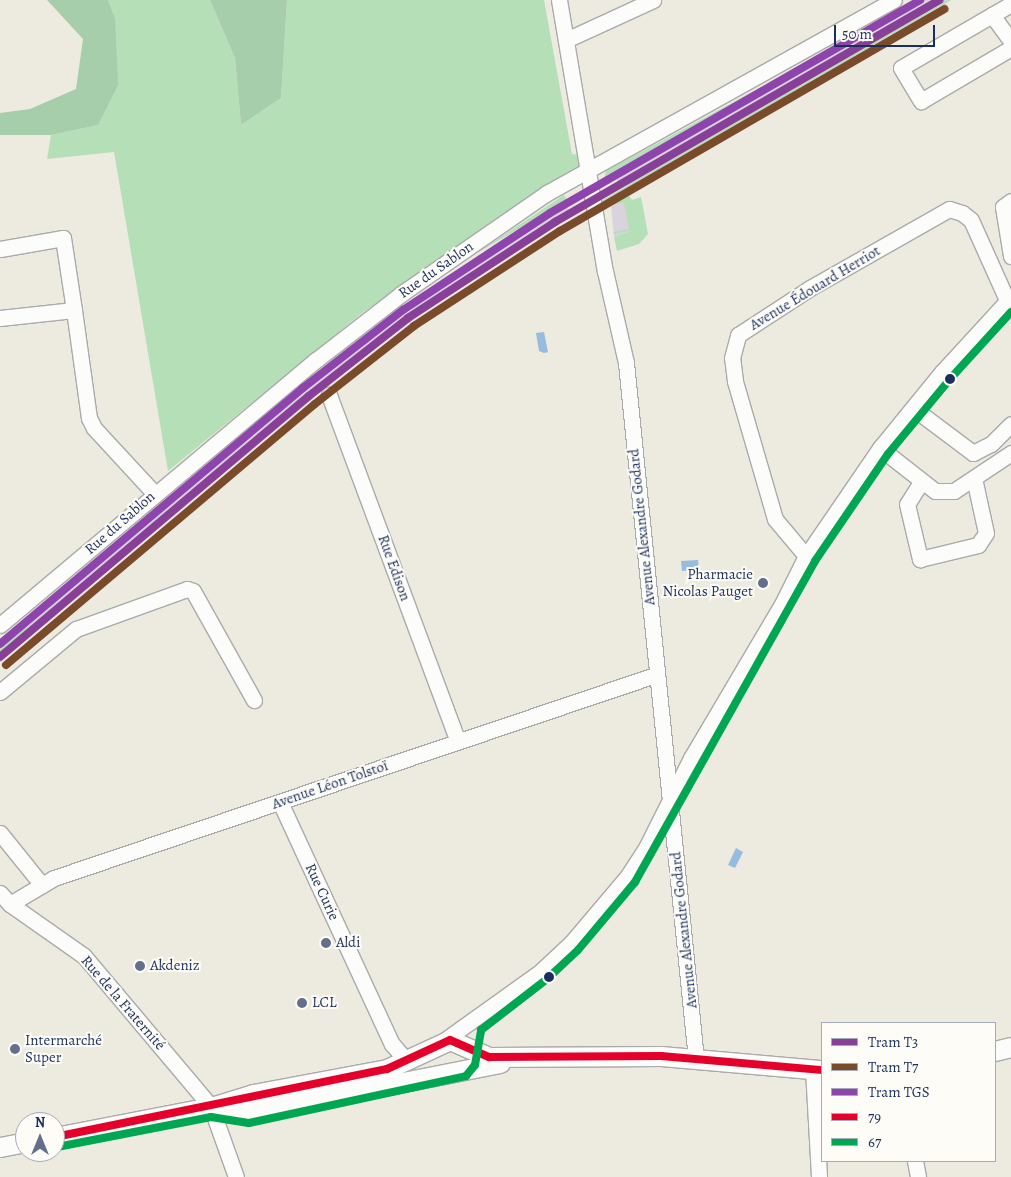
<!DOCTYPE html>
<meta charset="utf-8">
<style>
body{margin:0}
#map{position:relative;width:1011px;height:1177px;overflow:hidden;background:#edeadf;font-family:Alegreya,serif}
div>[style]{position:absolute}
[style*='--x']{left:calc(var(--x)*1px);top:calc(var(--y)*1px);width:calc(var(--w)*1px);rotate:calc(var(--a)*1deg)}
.industrial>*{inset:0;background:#d8d3dc}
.green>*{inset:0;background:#b5e0b7}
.forest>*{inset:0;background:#a7ceab}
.water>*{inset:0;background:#98bbe0}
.roads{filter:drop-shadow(1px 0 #a9aaaa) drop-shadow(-1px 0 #a9aaaa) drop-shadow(0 1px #a9aaaa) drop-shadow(0 -1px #a9aaaa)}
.minor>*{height:15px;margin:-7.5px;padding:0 7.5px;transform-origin:7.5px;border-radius:7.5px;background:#fcfcfa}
.major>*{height:19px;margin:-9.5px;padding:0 9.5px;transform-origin:9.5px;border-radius:9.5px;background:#fcfcfa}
.bus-1>*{height:8px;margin:-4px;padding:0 4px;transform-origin:4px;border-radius:4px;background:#e4002b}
.bus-2>*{height:8px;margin:-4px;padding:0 4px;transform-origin:4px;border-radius:4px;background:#00a651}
.tram-1>*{height:8px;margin:-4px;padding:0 4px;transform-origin:4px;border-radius:4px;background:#873f98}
.tram-2>*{height:8px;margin:-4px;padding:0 4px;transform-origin:4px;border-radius:4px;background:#7a4b2a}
.tram-3>*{height:8px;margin:-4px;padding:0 4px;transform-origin:4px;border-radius:4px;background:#8e44ad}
.dots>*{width:14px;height:14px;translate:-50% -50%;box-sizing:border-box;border:2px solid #fdfcf7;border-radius:50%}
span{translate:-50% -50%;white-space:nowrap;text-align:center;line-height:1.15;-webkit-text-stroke:4px #fdfcf7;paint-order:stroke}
.street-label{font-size:15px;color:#1b2f5e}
.poi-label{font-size:15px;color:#1b2f5e}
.right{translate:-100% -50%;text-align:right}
.left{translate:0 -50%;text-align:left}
.legend{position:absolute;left:821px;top:1022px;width:175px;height:140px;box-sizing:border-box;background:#fdfcf7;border:1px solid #a3aaba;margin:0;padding:6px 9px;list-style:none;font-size:15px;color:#1b2f5e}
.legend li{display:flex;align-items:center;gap:10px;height:25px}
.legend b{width:25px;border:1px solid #a3aaba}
.north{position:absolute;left:15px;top:1112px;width:50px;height:50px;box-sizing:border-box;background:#fdfcf7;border:1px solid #a3aaba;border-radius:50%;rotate:0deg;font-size:14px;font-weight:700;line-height:20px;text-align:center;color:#1b2f5e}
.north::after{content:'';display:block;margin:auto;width:18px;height:22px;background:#64708b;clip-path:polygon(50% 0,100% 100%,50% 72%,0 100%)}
.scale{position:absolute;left:834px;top:25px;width:101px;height:22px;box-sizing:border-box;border:2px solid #1b2f5e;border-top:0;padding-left:6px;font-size:15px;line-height:18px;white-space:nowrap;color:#1b2f5e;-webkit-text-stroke:4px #fdfcf7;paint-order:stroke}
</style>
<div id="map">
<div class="industrial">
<div style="clip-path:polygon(918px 0,951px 0,637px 182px,638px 187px,626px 191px,635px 233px,614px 237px,611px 205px,603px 206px,601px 201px,626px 187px,625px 185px,621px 187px,613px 173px)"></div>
<div style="clip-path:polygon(564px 201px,572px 216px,485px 269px,369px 352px,0 661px,0 641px,340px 355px,441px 280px)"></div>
</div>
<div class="green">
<div style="clip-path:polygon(108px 0,210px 0,235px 58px,241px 125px,281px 98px,287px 0,544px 0,572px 154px,580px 155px,582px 164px,362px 313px,168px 471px,114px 152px,47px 159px,51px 135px,98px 125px,115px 18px)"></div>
<div style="clip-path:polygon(947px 0,951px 0,637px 182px,638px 187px,626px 191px,632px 200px,641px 197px,648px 234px,639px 244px,617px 251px,614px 237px,635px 230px,614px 234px,613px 232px,629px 229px,624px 203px,603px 206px,601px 201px)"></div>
<div style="clip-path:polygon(774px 80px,775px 81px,604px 179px,606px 171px)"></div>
<div style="clip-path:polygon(564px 195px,567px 200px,474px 255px)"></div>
<div style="clip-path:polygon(23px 624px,31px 633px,0 659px,0 643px)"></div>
</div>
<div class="forest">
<div style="clip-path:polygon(47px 0,108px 0,115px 18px,118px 85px,98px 125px,51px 135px,0 135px,0 113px,30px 109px,76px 89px,83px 39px)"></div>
<div style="clip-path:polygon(210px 0,287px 0,281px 98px,241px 125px,235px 58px)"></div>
</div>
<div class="water">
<div style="clip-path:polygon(544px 332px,548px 352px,544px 353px,539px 351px,536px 333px)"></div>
<div style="clip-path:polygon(698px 560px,699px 570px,682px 571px,681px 561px)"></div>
<div style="clip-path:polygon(736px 848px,743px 852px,735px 868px,728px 865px)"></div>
</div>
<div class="roads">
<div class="minor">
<div style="--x:559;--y:0;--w:275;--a:80.4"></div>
<div style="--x:605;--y:271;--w:94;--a:77.1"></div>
<div style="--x:626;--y:363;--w:700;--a:84.26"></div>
<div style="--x:1011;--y:4;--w:22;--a:150"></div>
<div style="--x:992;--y:15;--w:32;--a:54"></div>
<div style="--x:992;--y:15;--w:105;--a:149.8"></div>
<div style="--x:901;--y:68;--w:39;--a:59"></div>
<div style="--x:921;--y:101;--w:104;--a:-30.5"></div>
<div style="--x:566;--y:40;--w:96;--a:-24.7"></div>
<div style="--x:1011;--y:201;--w:10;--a:143"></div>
<div style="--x:1003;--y:207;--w:50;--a:80.7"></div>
<div style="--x:0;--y:249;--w:64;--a:-9.9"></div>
<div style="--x:63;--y:238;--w:73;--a:81.3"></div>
<div style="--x:0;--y:318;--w:74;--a:-6.2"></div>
<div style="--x:74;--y:310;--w:109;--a:82.1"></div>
<div style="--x:89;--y:418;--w:11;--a:63"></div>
<div style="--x:94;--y:428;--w:90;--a:47.3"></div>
<div style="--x:329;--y:395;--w:369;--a:69.6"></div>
<div style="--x:913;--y:408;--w:75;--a:36.9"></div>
<div style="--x:973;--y:453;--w:20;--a:-27"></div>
<div style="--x:991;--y:444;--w:28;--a:-45"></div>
<div style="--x:880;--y:448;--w:70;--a:38"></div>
<div style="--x:935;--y:491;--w:19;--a:0"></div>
<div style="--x:954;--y:491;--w:69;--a:-33.7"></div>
<div style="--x:921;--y:482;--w:26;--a:122"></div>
<div style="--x:907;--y:504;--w:57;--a:76.7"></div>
<div style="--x:920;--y:559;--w:60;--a:-13.6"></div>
<div style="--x:978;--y:545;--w:14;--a:-56"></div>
<div style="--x:986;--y:533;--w:56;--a:-102.3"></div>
<div style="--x:806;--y:556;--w:48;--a:-130"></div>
<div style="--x:775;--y:519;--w:144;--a:-106.2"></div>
<div style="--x:735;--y:381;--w:23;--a:-97"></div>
<div style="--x:732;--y:358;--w:24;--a:-75"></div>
<div style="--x:738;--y:335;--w:86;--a:-33.1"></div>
<div style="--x:810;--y:288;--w:160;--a:-29.6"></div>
<div style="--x:949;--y:209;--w:14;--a:17"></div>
<div style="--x:962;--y:213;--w:11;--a:38"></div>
<div style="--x:971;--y:220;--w:88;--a:65.8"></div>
<div style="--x:0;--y:625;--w:412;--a:-40"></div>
<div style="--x:316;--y:360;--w:108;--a:-37.8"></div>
<div style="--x:401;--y:294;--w:178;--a:-34.7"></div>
<div style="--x:547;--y:193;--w:397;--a:-29.1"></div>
<div style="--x:0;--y:692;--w:99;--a:-39.7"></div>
<div style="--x:76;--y:629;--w:118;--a:-19.8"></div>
<div style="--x:187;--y:589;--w:6;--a:18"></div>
<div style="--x:193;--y:591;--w:125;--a:60.8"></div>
<div style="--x:280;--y:802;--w:267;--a:65.2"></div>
<div style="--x:392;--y:1044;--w:23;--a:49"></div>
<div style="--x:0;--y:833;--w:67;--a:51.1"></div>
<div style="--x:0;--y:893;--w:15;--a:48"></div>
<div style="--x:10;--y:904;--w:90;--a:35.1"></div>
<div style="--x:84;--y:956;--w:197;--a:49.9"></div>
<div style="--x:211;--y:1107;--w:74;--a:70.3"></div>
<div style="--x:10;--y:904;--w:51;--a:-30.6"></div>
<div style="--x:54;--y:878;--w:634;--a:-18.66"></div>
<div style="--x:442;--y:1042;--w:122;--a:-35.6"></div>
<div style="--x:541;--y:971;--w:41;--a:-43"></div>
<div style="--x:571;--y:943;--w:87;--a:-49.7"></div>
<div style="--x:627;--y:877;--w:37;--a:-57"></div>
<div style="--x:647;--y:846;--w:98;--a:-63.4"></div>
<div style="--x:691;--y:758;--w:177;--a:-59.4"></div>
<div style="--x:781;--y:606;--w:56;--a:-63.4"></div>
<div style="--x:806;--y:556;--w:131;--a:-55.6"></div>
<div style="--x:880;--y:448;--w:98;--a:-50.8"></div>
<div style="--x:942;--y:372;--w:102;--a:-47.4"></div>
<div style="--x:813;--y:1069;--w:108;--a:86.8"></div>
<div style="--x:915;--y:1161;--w:16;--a:79"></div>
</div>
<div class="major">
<div style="--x:995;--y:1051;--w:16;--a:-14"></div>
<div style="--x:213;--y:1108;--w:34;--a:8"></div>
<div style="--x:247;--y:1113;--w:258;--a:-11.2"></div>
<div style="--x:55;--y:1137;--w:159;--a:-10.9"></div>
<div style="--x:211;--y:1107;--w:44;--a:-17.2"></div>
<div style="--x:253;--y:1094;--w:136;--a:-10.6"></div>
<div style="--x:387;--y:1069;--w:69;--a:-24.7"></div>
<div style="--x:450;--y:1040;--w:43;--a:23.6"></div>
<div style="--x:489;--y:1057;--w:172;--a:-0.3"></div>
<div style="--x:661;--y:1056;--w:162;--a:5"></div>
<div style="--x:0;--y:1147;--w:25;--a:-11"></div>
</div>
</div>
<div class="bus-1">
<div style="--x:55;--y:1137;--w:339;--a:-11.6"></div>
<div style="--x:387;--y:1069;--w:69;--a:-24.7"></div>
<div style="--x:450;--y:1040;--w:43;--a:23.6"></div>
<div style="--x:489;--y:1057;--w:172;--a:-0.3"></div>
<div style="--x:661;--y:1056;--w:162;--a:5"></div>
</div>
<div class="bus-2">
<div style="--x:57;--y:1147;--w:157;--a:-11"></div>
<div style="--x:211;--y:1117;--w:38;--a:9"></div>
<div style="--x:249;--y:1123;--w:222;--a:-12.2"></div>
<div style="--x:466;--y:1076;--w:14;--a:-51"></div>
<div style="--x:475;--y:1065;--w:36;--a:-80"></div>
<div style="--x:481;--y:1030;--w:83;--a:-37.7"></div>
<div style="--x:547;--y:979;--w:42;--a:-43.1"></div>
<div style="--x:578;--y:950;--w:89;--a:-50"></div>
<div style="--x:635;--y:882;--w:368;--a:-60.7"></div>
<div style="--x:815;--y:561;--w:130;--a:-55.7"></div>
<div style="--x:888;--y:454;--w:97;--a:-50.4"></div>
<div style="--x:950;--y:379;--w:91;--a:-47.7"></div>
</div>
<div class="tram-1">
<div style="--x:0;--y:657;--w:404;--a:-40.2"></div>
<div style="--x:309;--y:396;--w:126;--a:-38.2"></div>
<div style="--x:408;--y:318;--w:176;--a:-33.1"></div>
<div style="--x:555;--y:222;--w:444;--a:-30"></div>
</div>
<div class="tram-2">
<div style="--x:6;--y:665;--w:404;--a:-40.2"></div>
<div style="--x:315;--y:404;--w:126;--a:-38.2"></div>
<div style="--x:414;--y:326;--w:174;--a:-33.1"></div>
<div style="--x:560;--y:231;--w:444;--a:-30"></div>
</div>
<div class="tram-3">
<div style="--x:0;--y:644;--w:397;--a:-40.2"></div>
<div style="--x:303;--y:388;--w:127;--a:-38"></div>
<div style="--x:403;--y:310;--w:176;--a:-33.4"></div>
<div style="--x:550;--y:213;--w:427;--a:-29.9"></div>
</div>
<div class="dots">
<div style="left:950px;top:379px;background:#1b2f5e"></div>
<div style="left:763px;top:583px;background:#64708b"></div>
<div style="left:326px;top:943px;background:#64708b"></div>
<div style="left:140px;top:966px;background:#64708b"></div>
<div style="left:549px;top:977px;background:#1b2f5e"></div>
<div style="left:302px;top:1003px;background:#64708b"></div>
<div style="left:15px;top:1049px;background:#64708b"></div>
</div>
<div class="street-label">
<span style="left:436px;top:270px;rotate:-35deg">Rue du Sablon</span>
<span style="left:815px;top:288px;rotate:-31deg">Avenue Édouard Herriot</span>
<span style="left:120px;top:523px;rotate:-41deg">Rue du Sablon</span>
<span style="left:642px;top:527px;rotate:-96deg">Avenue Alexandre Godard</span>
<span style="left:394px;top:568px;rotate:70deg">Rue Edison</span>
<span style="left:330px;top:785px;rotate:-19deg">Avenue Léon Tolstoï</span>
<span style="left:322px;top:892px;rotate:65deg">Rue Curie</span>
<span style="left:684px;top:930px;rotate:-96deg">Avenue Alexandre Godard</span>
<span style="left:123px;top:1003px;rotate:49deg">Rue de la Fraternité</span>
</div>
<div class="poi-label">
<span class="right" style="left:753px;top:583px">Pharmacie<br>Nicolas Pauget</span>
<span class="left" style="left:336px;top:943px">Aldi</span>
<span class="left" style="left:150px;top:966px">Akdeniz</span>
<span class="left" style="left:312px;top:1003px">LCL</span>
<span class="left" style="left:25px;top:1049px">Intermarché<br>Super</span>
</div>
<ul class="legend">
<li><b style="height:6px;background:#873f98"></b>Tram T3</li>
<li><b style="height:6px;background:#7a4b2a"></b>Tram T7</li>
<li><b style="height:6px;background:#8e44ad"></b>Tram TGS</li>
<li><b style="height:6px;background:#e4002b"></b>79</li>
<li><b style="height:6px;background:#00a651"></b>67</li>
</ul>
<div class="north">N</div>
<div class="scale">50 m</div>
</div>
